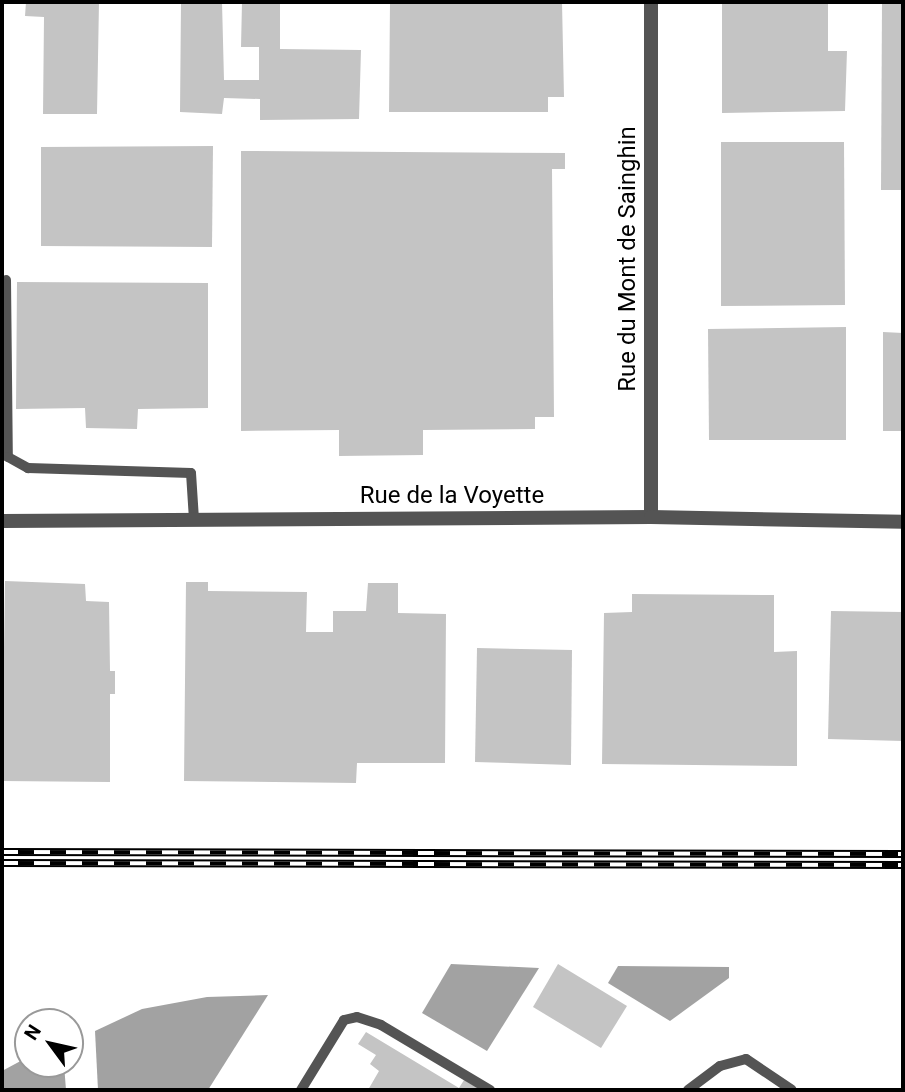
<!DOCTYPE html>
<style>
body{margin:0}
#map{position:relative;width:905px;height:1092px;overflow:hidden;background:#fff;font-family:Roboto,sans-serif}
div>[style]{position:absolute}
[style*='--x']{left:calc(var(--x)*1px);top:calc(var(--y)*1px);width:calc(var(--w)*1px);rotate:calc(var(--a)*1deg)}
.water>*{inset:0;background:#a2a2a2}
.building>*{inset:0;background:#c4c4c4}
.service>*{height:10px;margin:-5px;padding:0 5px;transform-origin:5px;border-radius:5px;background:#545454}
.minor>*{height:14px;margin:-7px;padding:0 7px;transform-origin:7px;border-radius:7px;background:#545454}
.rail>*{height:8px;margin-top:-4px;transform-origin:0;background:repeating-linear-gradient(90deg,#fff 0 16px,#000 0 32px);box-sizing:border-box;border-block:2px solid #000}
span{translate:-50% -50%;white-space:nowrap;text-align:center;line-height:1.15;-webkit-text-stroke:6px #fff;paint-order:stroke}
.street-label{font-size:24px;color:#000}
.frame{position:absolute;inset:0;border:4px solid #000;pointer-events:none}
.north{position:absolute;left:14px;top:1008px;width:70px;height:70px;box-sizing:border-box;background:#fff;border:2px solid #999;border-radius:50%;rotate:303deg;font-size:19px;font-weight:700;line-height:28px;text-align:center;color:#000}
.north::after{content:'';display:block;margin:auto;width:24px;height:32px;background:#000;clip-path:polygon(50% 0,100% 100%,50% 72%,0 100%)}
</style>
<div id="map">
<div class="water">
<div style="clip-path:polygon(451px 964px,539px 968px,487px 1051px,422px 1013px)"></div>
<div style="clip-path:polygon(618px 966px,729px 967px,729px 978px,670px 1021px,608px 983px)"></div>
<div style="clip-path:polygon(268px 995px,208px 1090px,98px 1090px,95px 1031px,142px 1009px,207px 997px)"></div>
<div style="clip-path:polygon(28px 1057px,28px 1064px,64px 1064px,66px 1090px,2px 1090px,2px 1071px)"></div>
</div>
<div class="building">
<div style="clip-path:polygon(26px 2px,99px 2px,97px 114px,43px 114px,44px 17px,25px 16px)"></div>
<div style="clip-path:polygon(181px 2px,222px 2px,224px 80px,259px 80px,259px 47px,241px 47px,242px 2px,280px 2px,280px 49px,361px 50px,359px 119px,260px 120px,260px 99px,224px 98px,222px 114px,180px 112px)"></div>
<div style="clip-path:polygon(390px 2px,562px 2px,564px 97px,548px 97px,548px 112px,389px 112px)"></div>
<div style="clip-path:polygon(722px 2px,828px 2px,828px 51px,847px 51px,845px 111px,722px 113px)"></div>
<div style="clip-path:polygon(882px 2px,903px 2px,903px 190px,881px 190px)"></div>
<div style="clip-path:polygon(721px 142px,844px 142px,845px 305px,721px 306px)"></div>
<div style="clip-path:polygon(213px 146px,212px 247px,41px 246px,41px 147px)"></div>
<div style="clip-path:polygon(241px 151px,565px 153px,565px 169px,552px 169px,554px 417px,535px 417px,535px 429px,423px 430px,423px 455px,339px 456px,339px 430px,241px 431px)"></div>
<div style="clip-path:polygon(17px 282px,208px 283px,208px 408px,138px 409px,137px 429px,86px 428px,85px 408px,16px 409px)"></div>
<div style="clip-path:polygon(846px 327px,846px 440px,709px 440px,708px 329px)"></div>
<div style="clip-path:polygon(883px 332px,903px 333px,903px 431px,883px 431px)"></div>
<div style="clip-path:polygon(5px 581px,85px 584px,86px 601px,109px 602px,110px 671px,115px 671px,115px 694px,110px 694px,110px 782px,2px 781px)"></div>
<div style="clip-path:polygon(186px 582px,208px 582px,208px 591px,307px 592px,306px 632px,333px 632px,333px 611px,366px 611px,368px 583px,398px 583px,398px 613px,446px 614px,445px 763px,357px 763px,356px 783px,184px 781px)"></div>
<div style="clip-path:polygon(632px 594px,774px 595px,774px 652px,797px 651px,797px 766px,602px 764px,604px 613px,632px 612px)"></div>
<div style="clip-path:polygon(831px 611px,903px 612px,903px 741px,828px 739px)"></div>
<div style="clip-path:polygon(477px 648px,572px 650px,571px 765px,475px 762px)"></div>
<div style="clip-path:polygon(558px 964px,627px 1006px,601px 1048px,533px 1007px)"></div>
<div style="clip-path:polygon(366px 1032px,459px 1088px,464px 1080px,481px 1090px,368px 1090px,379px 1071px,370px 1064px,376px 1055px,358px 1044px)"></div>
</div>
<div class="service">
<div style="--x:6;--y:280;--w:177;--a:89.4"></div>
<div style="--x:8;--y:457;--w:23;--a:29"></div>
<div style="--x:28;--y:468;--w:163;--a:1.8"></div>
<div style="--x:191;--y:473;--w:47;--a:86.3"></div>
<div style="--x:301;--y:1090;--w:82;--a:-58.4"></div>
<div style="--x:344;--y:1020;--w:13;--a:-13"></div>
<div style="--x:357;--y:1017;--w:25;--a:18"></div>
<div style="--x:381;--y:1025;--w:127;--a:30.8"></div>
<div style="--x:688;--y:1090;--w:40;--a:-37"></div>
<div style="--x:720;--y:1066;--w:27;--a:-15"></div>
<div style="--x:746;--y:1059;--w:55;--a:34"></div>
</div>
<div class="minor">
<div style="--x:651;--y:2;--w:515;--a:90"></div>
<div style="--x:2;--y:521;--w:649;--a:-0.35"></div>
<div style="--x:651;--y:517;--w:252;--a:1.1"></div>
</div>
<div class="rail">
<div style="--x:2;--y:852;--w:901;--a:0.13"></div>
<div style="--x:2;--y:863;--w:901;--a:0.13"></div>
</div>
<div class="street-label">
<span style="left:628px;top:259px;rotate:-90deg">Rue du Mont de Sainghin</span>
<span style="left:452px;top:496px">Rue de la Voyette</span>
</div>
<div class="frame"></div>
<div class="north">N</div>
</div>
